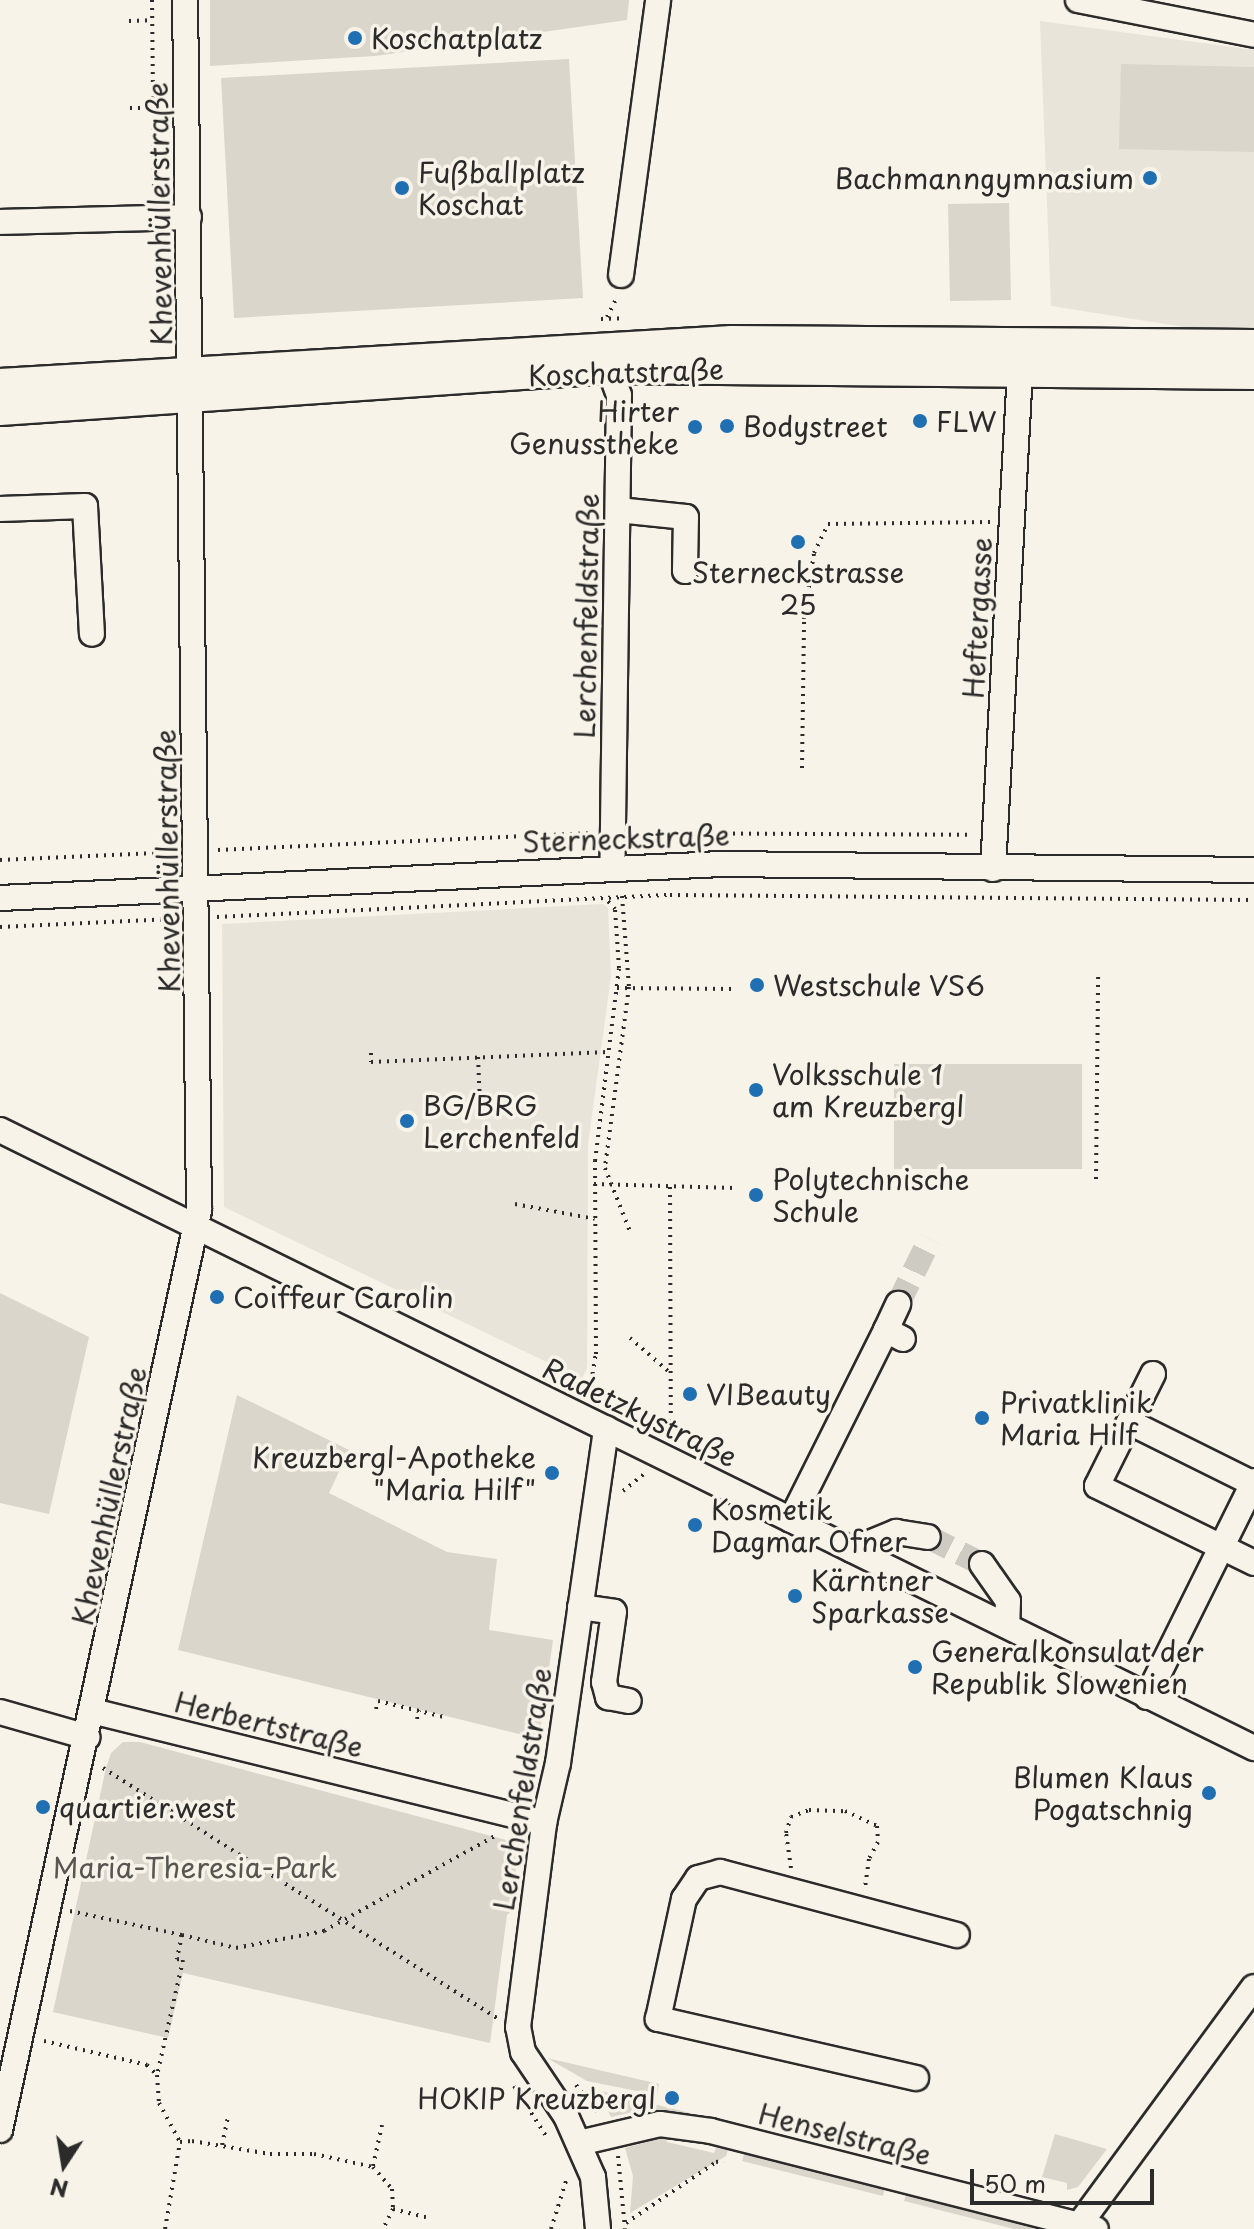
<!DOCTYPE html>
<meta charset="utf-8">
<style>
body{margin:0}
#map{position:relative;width:1254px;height:2229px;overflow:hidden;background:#f7f3e8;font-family:"Playpen Sans",sans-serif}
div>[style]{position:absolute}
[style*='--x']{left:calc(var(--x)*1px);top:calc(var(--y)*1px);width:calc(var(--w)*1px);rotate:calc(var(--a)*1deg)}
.built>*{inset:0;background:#e8e4da}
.green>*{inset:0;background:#dad6cc}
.minor-tunnel>*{height:24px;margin-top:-12px;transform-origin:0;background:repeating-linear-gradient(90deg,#cecbc2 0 24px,transparent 0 36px)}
.path>*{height:4px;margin-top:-2px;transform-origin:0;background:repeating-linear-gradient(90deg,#2b2b2b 0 2px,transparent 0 8px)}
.roads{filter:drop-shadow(2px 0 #2b2b2b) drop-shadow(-2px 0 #2b2b2b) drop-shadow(0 2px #2b2b2b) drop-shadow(0 -2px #2b2b2b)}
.minor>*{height:24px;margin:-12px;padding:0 12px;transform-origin:12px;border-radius:12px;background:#f7f3e8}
.major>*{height:30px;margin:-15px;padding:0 15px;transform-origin:15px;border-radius:15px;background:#f7f3e8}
.dots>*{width:22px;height:22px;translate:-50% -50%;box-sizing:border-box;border:4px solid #f7f3e8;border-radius:50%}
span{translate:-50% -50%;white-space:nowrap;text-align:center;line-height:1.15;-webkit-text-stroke:7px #f7f3e8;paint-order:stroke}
.poi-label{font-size:28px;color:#2b2b2b}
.left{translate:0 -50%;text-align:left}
.right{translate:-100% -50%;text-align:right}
.street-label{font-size:28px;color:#2b2b2b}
.park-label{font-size:28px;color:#575653}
.north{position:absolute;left:24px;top:2125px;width:80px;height:80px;-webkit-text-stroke:6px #f7f3e8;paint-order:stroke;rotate:192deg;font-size:22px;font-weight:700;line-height:32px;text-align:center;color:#2b2b2b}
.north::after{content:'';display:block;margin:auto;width:28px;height:36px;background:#2b2b2b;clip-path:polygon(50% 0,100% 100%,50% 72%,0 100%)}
.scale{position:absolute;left:970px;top:2169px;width:184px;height:36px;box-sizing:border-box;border:4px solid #2b2b2b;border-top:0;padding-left:10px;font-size:24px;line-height:28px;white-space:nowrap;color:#2b2b2b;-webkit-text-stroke:6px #f7f3e8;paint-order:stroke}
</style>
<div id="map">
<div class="built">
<div style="clip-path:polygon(1040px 21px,1254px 50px,1254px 338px,1051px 306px)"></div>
<div style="clip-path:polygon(603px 904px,608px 908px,611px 976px,588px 1145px,587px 1368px,582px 1379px,224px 1207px,222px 924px)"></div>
</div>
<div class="green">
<div style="clip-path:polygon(210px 0,629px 0,627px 20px,375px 56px,210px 66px)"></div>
<div style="clip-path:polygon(569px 59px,583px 298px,234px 318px,221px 78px)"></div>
<div style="clip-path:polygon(1121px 64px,1254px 67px,1254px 152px,1119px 149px)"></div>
<div style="clip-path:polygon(1009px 203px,1011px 300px,950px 301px,948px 204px)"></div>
<div style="clip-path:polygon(894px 1064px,1082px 1064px,1082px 1169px,894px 1169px)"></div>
<div style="clip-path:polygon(0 1293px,89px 1337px,49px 1514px,0 1503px)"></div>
<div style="clip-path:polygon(237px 1395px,349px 1450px,329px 1493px,447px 1552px,497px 1559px,489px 1630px,553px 1640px,539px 1739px,178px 1650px)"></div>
<div style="clip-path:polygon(123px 1742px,140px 1742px,517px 1843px,514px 1909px,507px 1915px,490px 2043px,183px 1973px,168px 2038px,53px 2012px,106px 1768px,111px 1753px)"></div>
<div style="clip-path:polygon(547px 2058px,659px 2084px,657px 2095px,587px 2081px)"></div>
<div style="clip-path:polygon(597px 2090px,690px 2113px,689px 2117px,646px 2109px,611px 2117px)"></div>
<div style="clip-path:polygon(1055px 2134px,1107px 2149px,1078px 2187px,1067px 2190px,1067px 2183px,1042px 2177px)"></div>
<div style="clip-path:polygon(666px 2137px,667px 2142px,714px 2153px,716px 2148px,728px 2150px,726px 2156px,630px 2213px,633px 2176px,625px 2148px)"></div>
<div style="clip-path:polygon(744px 2154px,885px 2188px,883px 2196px,742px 2161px)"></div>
<div style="clip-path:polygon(906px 2194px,1042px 2228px,1041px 2229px,1014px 2229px,904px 2201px)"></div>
</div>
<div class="minor-tunnel">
<div style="--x:898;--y:1304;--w:72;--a:-63.8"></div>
<div style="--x:928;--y:1537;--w:60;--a:26.6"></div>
</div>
<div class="path">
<div style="--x:152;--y:0;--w:196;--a:89.4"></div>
<div style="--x:129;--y:21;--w:23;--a:-2"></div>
<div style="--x:130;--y:108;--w:23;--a:0"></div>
<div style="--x:607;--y:317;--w:22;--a:-63"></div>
<div style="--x:601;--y:319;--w:23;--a:-2"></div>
<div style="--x:802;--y:768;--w:149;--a:-89.2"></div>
<div style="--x:804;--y:619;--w:67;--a:-81.4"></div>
<div style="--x:814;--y:553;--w:32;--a:-64"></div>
<div style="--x:828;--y:524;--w:162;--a:-0.7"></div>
<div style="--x:637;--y:833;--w:335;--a:0.3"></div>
<div style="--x:218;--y:850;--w:371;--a:-2.6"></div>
<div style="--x:0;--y:860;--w:173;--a:-2.6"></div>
<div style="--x:622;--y:896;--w:91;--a:85.6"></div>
<div style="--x:629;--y:987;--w:183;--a:97.6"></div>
<div style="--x:605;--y:1168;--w:71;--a:68.5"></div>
<div style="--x:217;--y:917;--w:454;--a:-2.8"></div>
<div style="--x:670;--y:895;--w:584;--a:0.49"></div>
<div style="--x:0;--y:927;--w:172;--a:-2.7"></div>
<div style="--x:617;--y:988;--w:119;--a:0.5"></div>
<div style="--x:371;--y:1053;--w:9;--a:90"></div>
<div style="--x:371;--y:1062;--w:237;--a:-2.4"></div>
<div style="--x:478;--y:1057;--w:47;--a:87.6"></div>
<div style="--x:1096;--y:1179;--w:203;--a:-89.4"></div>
<div style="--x:594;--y:1184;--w:140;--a:1.6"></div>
<div style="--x:670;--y:1187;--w:246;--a:89.8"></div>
<div style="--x:515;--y:1204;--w:81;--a:10.6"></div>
<div style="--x:630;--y:1338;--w:50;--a:41"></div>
<div style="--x:590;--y:1390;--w:36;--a:-81"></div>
<div style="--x:596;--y:1354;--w:193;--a:-90.3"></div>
<div style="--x:595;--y:1161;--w:194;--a:-82.9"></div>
<div style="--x:619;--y:968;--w:59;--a:-93.9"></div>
<div style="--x:615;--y:909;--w:13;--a:-132"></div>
<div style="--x:623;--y:1491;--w:27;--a:-39"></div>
<div style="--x:376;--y:1709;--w:8;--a:-76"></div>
<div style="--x:378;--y:1701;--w:68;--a:13.6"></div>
<div style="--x:417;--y:1719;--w:9;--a:-77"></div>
<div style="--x:103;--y:1768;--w:467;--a:32.4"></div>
<div style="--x:791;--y:1868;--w:35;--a:-98"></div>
<div style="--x:786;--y:1833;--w:17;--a:-73"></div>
<div style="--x:791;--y:1817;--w:19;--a:-21"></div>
<div style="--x:809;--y:1810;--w:36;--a:2"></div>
<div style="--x:845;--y:1811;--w:35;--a:25"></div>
<div style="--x:877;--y:1826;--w:16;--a:86"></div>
<div style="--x:878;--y:1842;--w:19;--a:118"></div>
<div style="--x:869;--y:1859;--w:28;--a:98"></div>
<div style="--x:70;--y:1911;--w:115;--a:12.1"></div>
<div style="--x:182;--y:1935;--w:25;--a:102"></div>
<div style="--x:177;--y:1959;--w:6;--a:9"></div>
<div style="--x:183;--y:1960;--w:118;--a:102.7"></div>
<div style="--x:182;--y:1935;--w:56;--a:13.5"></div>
<div style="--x:236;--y:1948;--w:90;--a:-10.9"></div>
<div style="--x:324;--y:1931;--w:196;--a:-29.1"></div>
<div style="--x:44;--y:2041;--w:106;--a:13.1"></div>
<div style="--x:147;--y:2065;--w:14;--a:45"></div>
<div style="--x:157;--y:2075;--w:28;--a:86"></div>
<div style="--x:159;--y:2103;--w:44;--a:61.7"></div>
<div style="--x:576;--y:2085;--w:38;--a:51"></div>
<div style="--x:514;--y:2086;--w:63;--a:57.3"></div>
<div style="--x:222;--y:2145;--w:29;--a:-78"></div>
<div style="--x:618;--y:2156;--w:73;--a:84.5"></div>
<div style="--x:373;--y:2166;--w:42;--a:-77.6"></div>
<div style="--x:393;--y:2209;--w:34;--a:14"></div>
<div style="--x:626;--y:2223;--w:109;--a:-34.1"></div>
<div style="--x:716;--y:2162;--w:8;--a:-7"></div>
<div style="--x:165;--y:2229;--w:88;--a:-80.2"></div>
<div style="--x:180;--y:2142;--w:12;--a:-5"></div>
<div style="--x:192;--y:2141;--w:79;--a:9.5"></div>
<div style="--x:270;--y:2154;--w:44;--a:0"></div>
<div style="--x:314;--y:2154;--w:60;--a:12.4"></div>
<div style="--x:373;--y:2167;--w:29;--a:49"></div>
<div style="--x:392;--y:2189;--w:20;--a:87"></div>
<div style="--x:393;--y:2209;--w:22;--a:117"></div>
<div style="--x:551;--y:2229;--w:53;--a:-72.6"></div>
</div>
<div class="roads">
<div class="minor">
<div style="--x:1078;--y:0;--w:179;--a:11.2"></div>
<div style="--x:0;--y:222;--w:189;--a:-1.5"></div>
<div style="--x:621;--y:275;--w:277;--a:-82.3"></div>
<div style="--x:609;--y:368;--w:29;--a:70"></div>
<div style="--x:619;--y:395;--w:473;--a:90.8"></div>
<div style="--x:0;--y:509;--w:85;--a:-2"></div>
<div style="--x:85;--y:506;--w:128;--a:86.9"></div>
<div style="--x:618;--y:510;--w:68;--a:5.9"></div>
<div style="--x:686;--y:517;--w:54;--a:91.1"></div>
<div style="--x:993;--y:869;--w:499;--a:-86.9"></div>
<div style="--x:0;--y:898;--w:721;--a:-2.7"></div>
<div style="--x:720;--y:864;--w:534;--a:0.64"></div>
<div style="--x:0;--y:1130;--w:1398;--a:26.24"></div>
<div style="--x:886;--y:1330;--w:29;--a:-65"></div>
<div style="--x:1153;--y:1374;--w:125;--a:116.6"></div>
<div style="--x:1097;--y:1486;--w:175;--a:26.1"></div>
<div style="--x:1129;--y:1422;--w:140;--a:26.4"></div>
<div style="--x:791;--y:1520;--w:212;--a:-63.4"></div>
<div style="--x:886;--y:1330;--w:19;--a:28"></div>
<div style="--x:852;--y:1550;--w:48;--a:-22.2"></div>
<div style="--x:896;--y:1532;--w:32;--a:9"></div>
<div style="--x:982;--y:1564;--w:45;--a:54.9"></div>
<div style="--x:1008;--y:1601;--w:25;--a:92"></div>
<div style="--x:580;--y:1607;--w:34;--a:8"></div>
<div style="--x:614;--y:1612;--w:71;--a:98.1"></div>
<div style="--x:604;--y:1682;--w:16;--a:75"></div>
<div style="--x:608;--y:1697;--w:21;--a:11"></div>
<div style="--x:1147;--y:1697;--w:241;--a:-63.6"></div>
<div style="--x:92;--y:1711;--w:466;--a:13.9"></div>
<div style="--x:0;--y:1712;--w:91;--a:16"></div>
<div style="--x:916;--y:2078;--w:265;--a:-167.1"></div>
<div style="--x:658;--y:2019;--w:123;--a:-77.8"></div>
<div style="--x:684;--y:1899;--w:25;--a:-56"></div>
<div style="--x:698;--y:1878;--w:23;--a:-15"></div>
<div style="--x:720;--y:1872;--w:245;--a:14.9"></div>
<div style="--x:0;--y:2130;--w:941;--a:-77.79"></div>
<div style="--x:199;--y:1210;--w:1210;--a:-90.66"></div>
<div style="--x:579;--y:2143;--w:83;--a:-13.2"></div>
<div style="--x:660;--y:2124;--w:51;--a:7.8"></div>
<div style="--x:711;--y:2131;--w:397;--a:14.3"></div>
<div style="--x:1079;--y:2225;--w:295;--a:-53.7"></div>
<div style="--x:598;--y:2229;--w:52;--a:-95.5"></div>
<div style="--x:593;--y:2177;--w:67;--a:-113.9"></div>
<div style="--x:566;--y:2116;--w:77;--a:-123.9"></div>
<div style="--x:523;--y:2052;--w:25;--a:-101"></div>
<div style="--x:518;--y:2027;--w:206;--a:-82.7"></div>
<div style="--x:544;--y:1823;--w:62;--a:-76.9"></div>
<div style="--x:558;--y:1763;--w:338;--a:-81.8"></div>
</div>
<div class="major">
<div style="--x:0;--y:384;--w:733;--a:-3.36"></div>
<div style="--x:732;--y:341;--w:522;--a:0.44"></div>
<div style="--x:0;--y:410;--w:610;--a:-3.95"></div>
<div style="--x:609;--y:368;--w:645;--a:0.53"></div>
</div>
</div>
<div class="dots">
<div style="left:355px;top:38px;background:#1f6fb2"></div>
<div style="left:1150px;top:178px;background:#1f6fb2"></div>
<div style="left:402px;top:188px;background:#1f6fb2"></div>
<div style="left:920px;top:421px;background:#1f6fb2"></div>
<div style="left:727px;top:426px;background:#1f6fb2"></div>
<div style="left:695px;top:427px;background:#1f6fb2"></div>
<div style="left:798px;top:542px;background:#1f6fb2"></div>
<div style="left:757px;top:985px;background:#1f6fb2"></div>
<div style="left:756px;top:1090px;background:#1f6fb2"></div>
<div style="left:407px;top:1121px;background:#1f6fb2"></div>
<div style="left:756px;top:1195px;background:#1f6fb2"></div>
<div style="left:217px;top:1297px;background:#1f6fb2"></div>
<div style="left:690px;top:1394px;background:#1f6fb2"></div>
<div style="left:982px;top:1418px;background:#1f6fb2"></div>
<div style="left:552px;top:1473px;background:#1f6fb2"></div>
<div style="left:695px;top:1525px;background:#1f6fb2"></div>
<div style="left:795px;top:1596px;background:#1f6fb2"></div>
<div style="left:915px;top:1667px;background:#1f6fb2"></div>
<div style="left:1209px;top:1793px;background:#1f6fb2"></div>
<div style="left:43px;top:1807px;background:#1f6fb2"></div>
<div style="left:672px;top:2098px;background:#1f6fb2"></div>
</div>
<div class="poi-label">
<span class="left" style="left:371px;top:38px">Koschatplatz</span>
<span class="left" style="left:418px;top:188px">Fußballplatz<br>Koschat</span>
<span class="right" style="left:1134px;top:178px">Bachmanngymnasium</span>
<span class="right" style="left:679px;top:427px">Hirter<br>Genusstheke</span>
<span class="left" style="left:936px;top:421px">FLW</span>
<span class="left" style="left:743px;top:426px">Bodystreet</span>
<span style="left:798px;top:588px">Sterneckstrasse<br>25</span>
<span class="left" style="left:773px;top:985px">Westschule VS6</span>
<span class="left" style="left:772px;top:1090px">Volksschule 1<br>am Kreuzbergl</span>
<span class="left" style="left:423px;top:1121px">BG/BRG<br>Lerchenfeld</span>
<span class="left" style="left:772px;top:1195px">Polytechnische<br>Schule</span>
<span class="left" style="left:233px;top:1297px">Coiffeur Carolin</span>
<span class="left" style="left:706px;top:1394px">VIBeauty</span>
<span class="left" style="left:1000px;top:1418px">Privatklinik<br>Maria Hilf</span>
<span class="right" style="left:536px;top:1473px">Kreuzbergl-Apotheke<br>"Maria Hilf"</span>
<span class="left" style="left:711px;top:1525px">Kosmetik<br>Dagmar Ofner</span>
<span class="left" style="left:811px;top:1596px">Kärntner<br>Sparkasse</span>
<span class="left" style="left:931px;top:1667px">Generalkonsulat der<br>Republik Slowenien</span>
<span class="right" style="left:1193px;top:1793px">Blumen Klaus<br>Pogatschnig</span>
<span class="left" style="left:59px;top:1807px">quartier.west</span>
<span class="right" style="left:656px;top:2098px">HOKIP Kreuzbergl</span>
</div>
<div class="street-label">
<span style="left:159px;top:214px;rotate:-91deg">Khevenhüllerstraße</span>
<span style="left:626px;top:372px;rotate:-2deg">Koschatstraße</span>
<span style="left:586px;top:616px;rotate:-89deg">Lerchenfeldstraße</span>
<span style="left:977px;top:618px;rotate:-87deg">Heftergasse</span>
<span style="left:626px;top:838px;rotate:-2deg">Sterneckstraße</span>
<span style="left:167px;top:861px;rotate:-91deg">Khevenhüllerstraße</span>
<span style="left:640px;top:1412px;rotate:26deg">Radetzkystraße</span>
<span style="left:109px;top:1496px;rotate:-78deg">Khevenhüllerstraße</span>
<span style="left:269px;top:1724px;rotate:14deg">Herbertstraße</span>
<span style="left:522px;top:1789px;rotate:-81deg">Lerchenfeldstraße</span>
<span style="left:845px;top:2134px;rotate:14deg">Henselstraße</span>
</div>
<div class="park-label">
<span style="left:195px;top:1867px">Maria-Theresia-Park</span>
</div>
<div class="north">N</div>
<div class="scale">50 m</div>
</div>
